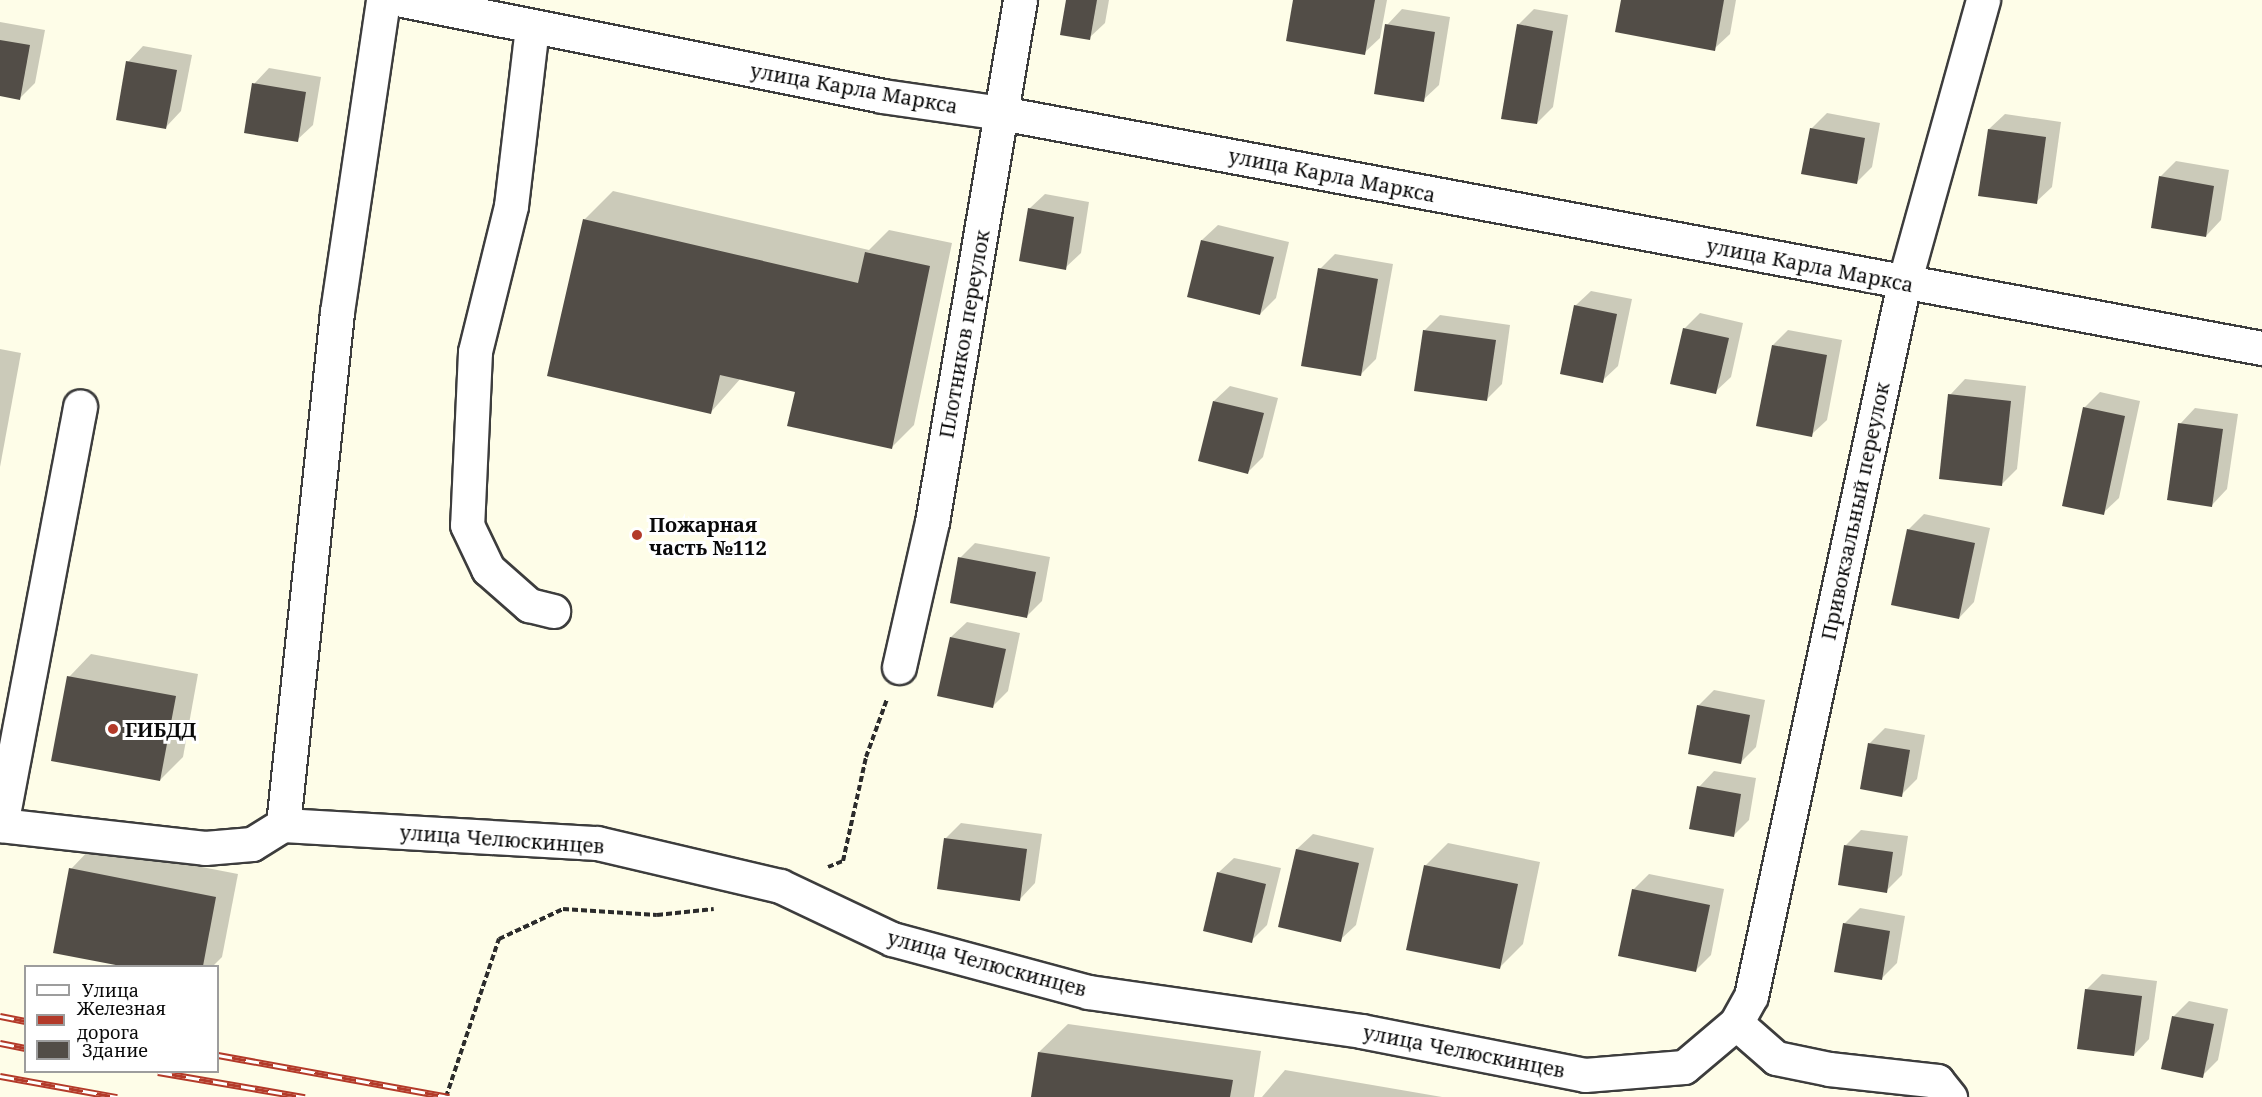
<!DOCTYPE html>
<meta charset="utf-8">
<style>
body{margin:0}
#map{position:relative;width:2262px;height:1097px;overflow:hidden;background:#fefde8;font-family:"Noto Serif",serif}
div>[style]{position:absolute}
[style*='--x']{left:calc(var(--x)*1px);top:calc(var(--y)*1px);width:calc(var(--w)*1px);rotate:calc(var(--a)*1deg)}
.shadow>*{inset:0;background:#0003}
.building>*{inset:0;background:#524d47}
.path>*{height:4px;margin-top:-2px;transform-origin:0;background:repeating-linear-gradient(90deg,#2c2c2c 0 6px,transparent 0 9px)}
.roads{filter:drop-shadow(2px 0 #3d3d3d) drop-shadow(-2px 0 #3d3d3d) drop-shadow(0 2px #3d3d3d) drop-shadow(0 -2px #3d3d3d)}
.minor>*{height:33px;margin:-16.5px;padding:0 16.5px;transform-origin:16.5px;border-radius:16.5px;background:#fff}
.rail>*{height:7px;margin-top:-3.5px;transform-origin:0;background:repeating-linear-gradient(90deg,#fff 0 14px,#b33a29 0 28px);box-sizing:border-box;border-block:2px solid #b33a29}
.dots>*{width:16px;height:16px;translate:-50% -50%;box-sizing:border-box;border:3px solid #fff;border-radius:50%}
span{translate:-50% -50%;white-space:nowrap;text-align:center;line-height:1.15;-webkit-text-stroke:6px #fff;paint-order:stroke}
.street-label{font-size:20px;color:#0a0a0a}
.poi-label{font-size:20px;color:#0a0a0a;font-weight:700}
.left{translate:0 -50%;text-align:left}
.legend{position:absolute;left:24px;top:965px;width:195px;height:108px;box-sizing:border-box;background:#fff;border:2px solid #9d9d9d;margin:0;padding:8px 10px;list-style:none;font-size:18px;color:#0a0a0a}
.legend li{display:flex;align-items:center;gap:12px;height:30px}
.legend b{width:30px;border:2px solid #9d9d9d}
</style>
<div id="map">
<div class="shadow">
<div style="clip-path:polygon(1067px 0,1109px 0,1105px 23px,1089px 38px)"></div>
<div style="clip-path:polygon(1295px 0,1387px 0,1380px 38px,1364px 53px)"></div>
<div style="clip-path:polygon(1622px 0,1736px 0,1730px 34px,1714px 49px)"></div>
<div style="clip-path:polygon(1402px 9px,1450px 17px,1439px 85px,1423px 100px,1387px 25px)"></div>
<div style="clip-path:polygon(1534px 9px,1568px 15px,1553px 107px,1537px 123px,1518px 25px)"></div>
<div style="clip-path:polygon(0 22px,45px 30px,35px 83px,20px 98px,0 95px)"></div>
<div style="clip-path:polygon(143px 46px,192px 55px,181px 111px,166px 127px,128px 62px)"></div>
<div style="clip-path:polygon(269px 68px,321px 77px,313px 125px,297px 140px,254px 84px)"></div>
<div style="clip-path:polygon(1827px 113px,1880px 123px,1872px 167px,1856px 183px,1811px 129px)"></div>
<div style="clip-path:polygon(2005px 114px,2061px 122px,2052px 187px,2036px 202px,1989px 129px)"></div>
<div style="clip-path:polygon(2176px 161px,2229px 170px,2221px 220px,2206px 236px,2160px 177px)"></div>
<div style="clip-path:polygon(613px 191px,869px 250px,889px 230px,952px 243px,914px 425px,891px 448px,797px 390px,741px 378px,711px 412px,584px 220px)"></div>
<div style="clip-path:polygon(1045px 194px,1089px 202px,1081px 253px,1065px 268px,1029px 209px)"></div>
<div style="clip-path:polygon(1218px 225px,1289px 242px,1276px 298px,1260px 314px,1202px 240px)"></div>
<div style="clip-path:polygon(1335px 254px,1393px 264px,1376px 359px,1360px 375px,1320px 269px)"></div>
<div style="clip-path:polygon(1591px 291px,1632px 299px,1618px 366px,1602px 381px,1575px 306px)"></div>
<div style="clip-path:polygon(1700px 313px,1743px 323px,1731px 377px,1715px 392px,1684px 329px)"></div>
<div style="clip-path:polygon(1440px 315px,1510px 325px,1502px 384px,1487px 399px,1424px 331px)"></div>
<div style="clip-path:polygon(1788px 330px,1842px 340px,1827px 420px,1811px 435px,1773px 345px)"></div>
<div style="clip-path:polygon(0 349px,21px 353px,0 467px)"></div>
<div style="clip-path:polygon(1965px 379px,2026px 386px,2017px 469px,2001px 485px,1950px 395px)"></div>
<div style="clip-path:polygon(1230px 386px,1278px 398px,1263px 457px,1248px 472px,1214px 401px)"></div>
<div style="clip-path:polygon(2100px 392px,2140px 401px,2119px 498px,2103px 513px,2084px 408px)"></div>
<div style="clip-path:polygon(2195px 408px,2238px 414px,2227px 489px,2212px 505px,2180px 424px)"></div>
<div style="clip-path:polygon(1924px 514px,1990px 528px,1974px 602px,1959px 618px,1908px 530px)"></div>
<div style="clip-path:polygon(975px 543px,1050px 557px,1042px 601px,1027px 616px,960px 558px)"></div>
<div style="clip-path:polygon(967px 622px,1020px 633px,1008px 691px,992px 707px,951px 637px)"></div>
<div style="clip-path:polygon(91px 654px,198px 674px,183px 757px,160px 780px,69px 677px)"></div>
<div style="clip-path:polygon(1714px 690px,1765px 700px,1756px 747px,1741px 762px,1698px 706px)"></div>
<div style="clip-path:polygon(1885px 728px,1925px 735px,1917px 779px,1901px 795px,1870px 743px)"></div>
<div style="clip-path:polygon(1714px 771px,1756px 778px,1749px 820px,1734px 835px,1699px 787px)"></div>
<div style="clip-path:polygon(961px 823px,1042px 834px,1035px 883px,1020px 899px,945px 839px)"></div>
<div style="clip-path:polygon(1861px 830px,1908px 836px,1902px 875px,1886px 891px,1846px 845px)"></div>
<div style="clip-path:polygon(1313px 834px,1374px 848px,1356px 925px,1340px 940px,1297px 849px)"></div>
<div style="clip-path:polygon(1448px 843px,1540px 862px,1523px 944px,1500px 967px,1425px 866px)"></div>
<div style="clip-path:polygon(93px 846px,238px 874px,222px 957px,213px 966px,129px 966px,55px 952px,71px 869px)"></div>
<div style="clip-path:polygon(1234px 858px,1281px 868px,1267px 925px,1251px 941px,1218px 873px)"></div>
<div style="clip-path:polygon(1649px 874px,1724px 889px,1711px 955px,1695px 971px,1633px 890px)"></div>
<div style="clip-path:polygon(1860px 908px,1905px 916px,1897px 963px,1881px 979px,1844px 924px)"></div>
<div style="clip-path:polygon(2102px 974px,2157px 981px,2149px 1039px,2134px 1055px,2086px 990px)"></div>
<div style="clip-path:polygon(2189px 1001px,2228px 1009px,2218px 1060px,2202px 1076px,2173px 1017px)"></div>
<div style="clip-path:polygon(1068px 1024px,1261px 1051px,1254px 1097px,1033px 1097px,1039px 1052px)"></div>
<div style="clip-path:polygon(1285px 1070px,1442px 1097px,1262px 1097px)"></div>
</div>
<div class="building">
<div style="clip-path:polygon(1066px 0,1097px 0,1090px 40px,1060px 35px)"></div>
<div style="clip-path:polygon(1293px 0,1375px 0,1365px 55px,1286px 41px)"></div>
<div style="clip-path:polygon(1621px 0,1724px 0,1715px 51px,1615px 32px)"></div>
<div style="clip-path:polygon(1385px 24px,1435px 32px,1424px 102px,1374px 94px)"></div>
<div style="clip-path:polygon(1517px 24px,1553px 31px,1537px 124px,1501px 119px)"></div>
<div style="clip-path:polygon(0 40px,30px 45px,20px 100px,0 96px)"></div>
<div style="clip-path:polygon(126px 61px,177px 70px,166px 129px,116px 120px)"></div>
<div style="clip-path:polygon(252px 83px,306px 92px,298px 142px,244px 133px)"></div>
<div style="clip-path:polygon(1810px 128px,1865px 138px,1857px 184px,1801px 174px)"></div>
<div style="clip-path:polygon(1988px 129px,2046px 137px,2037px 204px,1978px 196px)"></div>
<div style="clip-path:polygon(2159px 176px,2214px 186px,2206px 237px,2151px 228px)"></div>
<div style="clip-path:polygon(1028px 208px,1074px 217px,1066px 270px,1019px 261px)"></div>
<div style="clip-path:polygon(583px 219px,858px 283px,865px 252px,930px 266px,892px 449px,787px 426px,795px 392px,720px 375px,711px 414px,547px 376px)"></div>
<div style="clip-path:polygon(1201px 240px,1274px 257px,1260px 315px,1187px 297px)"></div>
<div style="clip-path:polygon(1318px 268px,1378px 279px,1361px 376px,1301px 366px)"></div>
<div style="clip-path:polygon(1574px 305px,1617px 314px,1603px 383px,1560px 374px)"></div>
<div style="clip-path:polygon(1683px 328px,1729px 338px,1716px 394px,1670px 384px)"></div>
<div style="clip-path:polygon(1423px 330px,1496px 340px,1487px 401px,1414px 391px)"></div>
<div style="clip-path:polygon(1772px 345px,1827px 355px,1812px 437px,1756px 426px)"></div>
<div style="clip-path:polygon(1948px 394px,2011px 401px,2002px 486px,1939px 479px)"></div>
<div style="clip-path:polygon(1213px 401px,1264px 413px,1248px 474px,1198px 461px)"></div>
<div style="clip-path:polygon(2083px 407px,2125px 416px,2104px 515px,2062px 506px)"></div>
<div style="clip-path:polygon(2178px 423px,2223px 429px,2212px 507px,2167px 500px)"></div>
<div style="clip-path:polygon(1907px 529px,1975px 543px,1959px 619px,1891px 605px)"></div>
<div style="clip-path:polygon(958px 557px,1036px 572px,1027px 618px,950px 603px)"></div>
<div style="clip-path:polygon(950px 637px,1006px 649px,993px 708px,937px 696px)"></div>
<div style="clip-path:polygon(67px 676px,176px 696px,160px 781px,51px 761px)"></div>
<div style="clip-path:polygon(1697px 705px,1750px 715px,1741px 764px,1688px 754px)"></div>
<div style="clip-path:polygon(1868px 743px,1910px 750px,1902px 797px,1860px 789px)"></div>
<div style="clip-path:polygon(1697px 786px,1741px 794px,1734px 837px,1689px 829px)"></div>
<div style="clip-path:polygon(944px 838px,1027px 849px,1020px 901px,937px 889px)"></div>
<div style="clip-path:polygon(1844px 845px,1893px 852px,1887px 893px,1838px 885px)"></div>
<div style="clip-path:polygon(1296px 849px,1359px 863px,1341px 942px,1278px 927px)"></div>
<div style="clip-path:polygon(1424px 865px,1518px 884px,1500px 969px,1406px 950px)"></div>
<div style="clip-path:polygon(69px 868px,216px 897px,203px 966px,121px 966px,53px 953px)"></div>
<div style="clip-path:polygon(1217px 872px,1266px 884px,1252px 943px,1203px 931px)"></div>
<div style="clip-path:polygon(1632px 889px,1710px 905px,1696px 972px,1618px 956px)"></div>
<div style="clip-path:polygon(1843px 923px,1890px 931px,1882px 980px,1834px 972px)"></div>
<div style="clip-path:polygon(2085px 989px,2142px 996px,2134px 1056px,2077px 1049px)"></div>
<div style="clip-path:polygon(2172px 1016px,2214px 1024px,2203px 1078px,2161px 1069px)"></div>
<div style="clip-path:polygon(1038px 1052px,1233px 1080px,1230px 1097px,1031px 1097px)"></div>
</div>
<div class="path">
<div style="--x:828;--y:867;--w:16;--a:-22"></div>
<div style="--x:843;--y:861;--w:107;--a:-77.5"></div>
<div style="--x:866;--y:757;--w:62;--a:-70.1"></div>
<div style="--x:446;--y:1097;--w:167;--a:-71.5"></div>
<div style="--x:499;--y:939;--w:71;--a:-25.1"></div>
<div style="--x:563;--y:909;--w:94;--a:3.7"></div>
<div style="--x:657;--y:915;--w:57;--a:-6"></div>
</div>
<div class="roads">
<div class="minor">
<div style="--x:403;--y:0;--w:489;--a:11.3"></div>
<div style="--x:882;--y:96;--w:120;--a:8.1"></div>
<div style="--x:1001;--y:113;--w:1283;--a:10.56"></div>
<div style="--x:532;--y:27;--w:180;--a:96.7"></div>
<div style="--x:511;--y:206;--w:150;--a:103.9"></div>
<div style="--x:475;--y:352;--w:173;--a:92.6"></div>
<div style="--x:467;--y:525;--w:49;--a:64.5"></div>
<div style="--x:488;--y:569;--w:55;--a:41.3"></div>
<div style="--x:529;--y:605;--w:25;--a:14"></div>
<div style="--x:899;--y:667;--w:149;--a:-77.2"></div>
<div style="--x:932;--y:522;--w:529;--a:-80.43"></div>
<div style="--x:0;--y:825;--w:206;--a:6.4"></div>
<div style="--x:205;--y:848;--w:47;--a:-4.9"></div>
<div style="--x:252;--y:844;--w:36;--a:-32"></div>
<div style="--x:283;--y:825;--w:315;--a:3.3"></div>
<div style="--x:597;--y:843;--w:188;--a:13.2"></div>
<div style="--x:780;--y:886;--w:124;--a:25.3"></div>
<div style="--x:892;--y:939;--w:203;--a:15.1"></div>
<div style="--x:1088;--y:992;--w:276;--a:8.1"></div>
<div style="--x:1361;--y:1031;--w:228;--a:11.1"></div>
<div style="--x:1585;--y:1075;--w:99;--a:-4.6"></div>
<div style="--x:1684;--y:1067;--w:68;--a:-40.2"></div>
<div style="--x:1736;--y:1023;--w:31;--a:-61"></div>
<div style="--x:1751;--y:996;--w:729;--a:-77.89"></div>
<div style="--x:1904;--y:283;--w:294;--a:-74.4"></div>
<div style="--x:1;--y:825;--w:426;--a:-79.3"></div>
<div style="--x:283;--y:825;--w:516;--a:-83.99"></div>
<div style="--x:337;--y:312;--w:315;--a:-81.6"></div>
<div style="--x:1736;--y:1023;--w:53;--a:41.2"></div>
<div style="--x:1776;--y:1058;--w:54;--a:11.7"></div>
<div style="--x:1829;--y:1069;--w:109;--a:6.3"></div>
<div style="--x:1937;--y:1081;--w:21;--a:51"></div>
</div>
</div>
<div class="rail">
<div style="--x:0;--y:1016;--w:26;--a:11"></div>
<div style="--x:0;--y:1043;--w:26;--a:11"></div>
<div style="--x:218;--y:1055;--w:235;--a:10.3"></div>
<div style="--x:158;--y:1072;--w:149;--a:9.7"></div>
<div style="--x:0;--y:1076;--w:119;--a:10.2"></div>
</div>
<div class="dots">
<div style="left:637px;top:535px;background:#b33a29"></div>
<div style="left:113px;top:729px;background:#b33a29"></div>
</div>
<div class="street-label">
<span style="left:854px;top:88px;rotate:10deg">улица Карла Маркса</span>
<span style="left:1332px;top:175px;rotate:11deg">улица Карла Маркса</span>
<span style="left:1810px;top:265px;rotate:11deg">улица Карла Маркса</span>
<span style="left:964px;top:334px;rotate:-80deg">Плотников переулок</span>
<span style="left:1855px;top:511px;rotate:-78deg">Привокзальный переулок</span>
<span style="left:502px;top:839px;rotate:4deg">улица Челюскинцев</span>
<span style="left:987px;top:963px;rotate:15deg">улица Челюскинцев</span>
<span style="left:1464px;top:1051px;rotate:11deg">улица Челюскинцев</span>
</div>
<div class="poi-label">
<span class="left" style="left:649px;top:536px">Пожарная<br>часть №112</span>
<span class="left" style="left:125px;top:729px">ГИБДД</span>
</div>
<ul class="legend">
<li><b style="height:8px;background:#fff"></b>Улица</li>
<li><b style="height:8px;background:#b33a29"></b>Железная дорога</li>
<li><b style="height:16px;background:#524d47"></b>Здание</li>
</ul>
</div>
